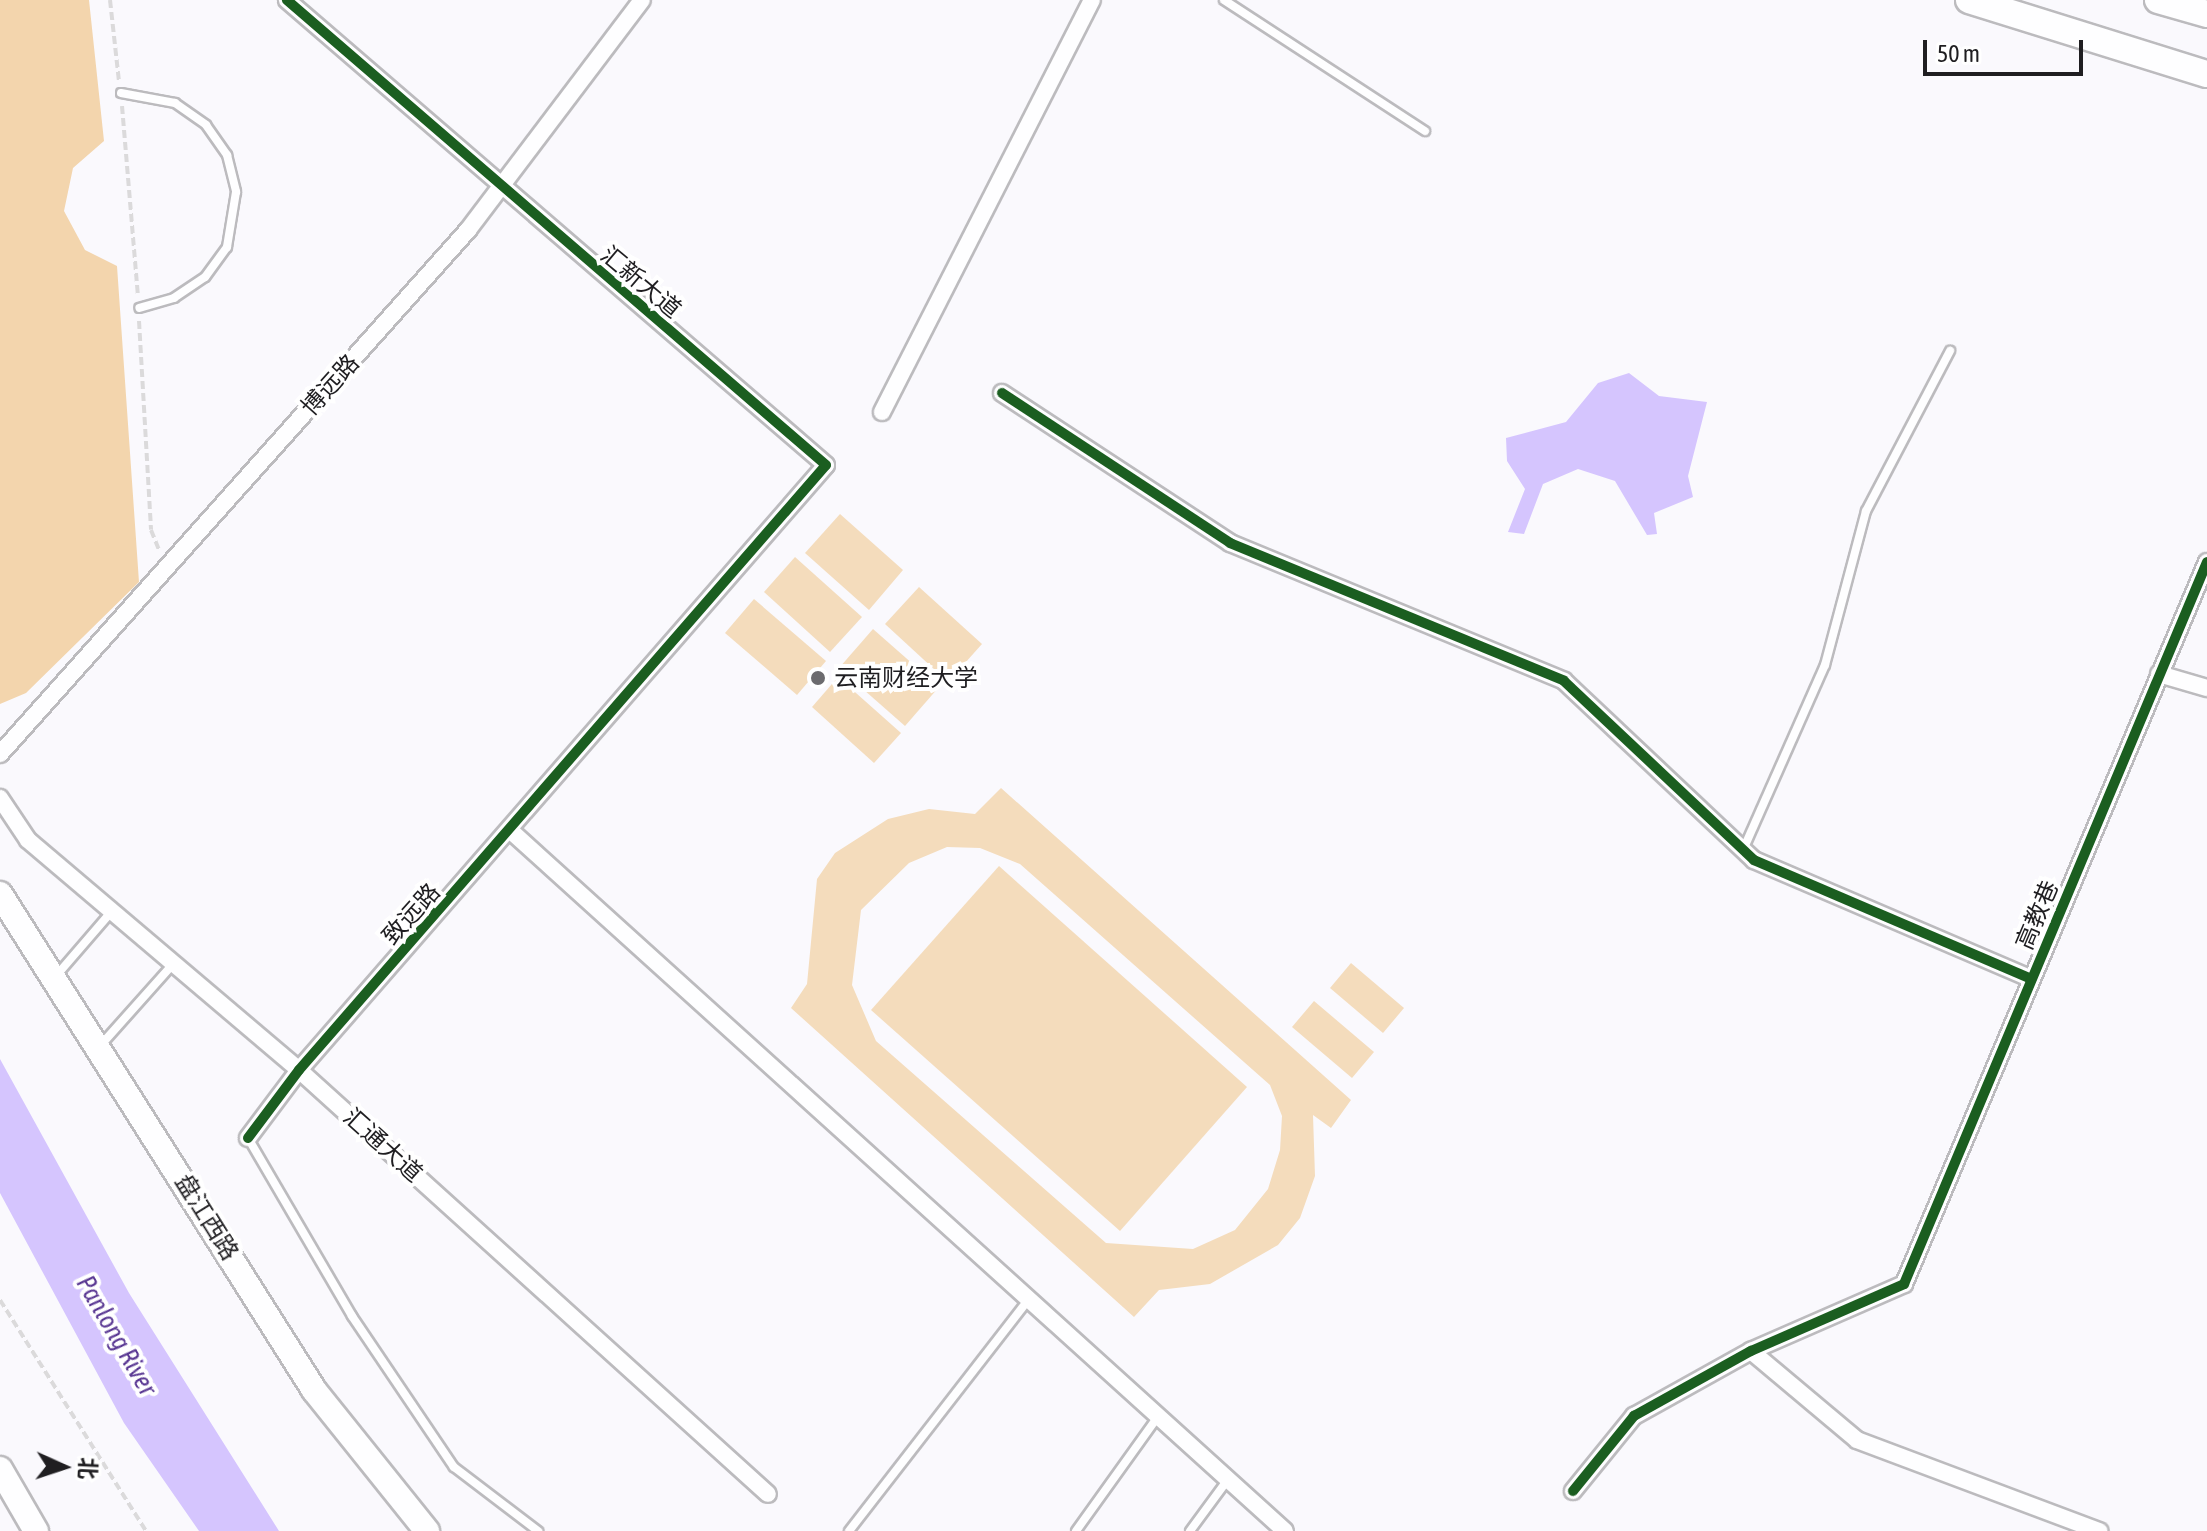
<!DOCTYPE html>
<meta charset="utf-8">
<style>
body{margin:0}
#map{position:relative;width:2207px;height:1531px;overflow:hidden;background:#faf9fd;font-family:"Asap Condensed","Noto Sans SC",sans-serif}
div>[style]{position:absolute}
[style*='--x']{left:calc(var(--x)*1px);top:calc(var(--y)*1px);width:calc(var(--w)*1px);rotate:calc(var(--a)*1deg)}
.green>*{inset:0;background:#f4dcbc}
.forest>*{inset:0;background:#f3d5ad}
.water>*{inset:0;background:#d5c5fe}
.path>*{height:4px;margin-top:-2px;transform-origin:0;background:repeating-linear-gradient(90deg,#dbdadb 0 8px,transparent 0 12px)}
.roads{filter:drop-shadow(2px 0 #bcbbbe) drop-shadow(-2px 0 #bcbbbe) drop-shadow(0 2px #bcbbbe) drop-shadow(0 -2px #bcbbbe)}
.lane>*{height:8px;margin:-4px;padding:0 4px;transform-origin:4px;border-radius:4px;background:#fefeff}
.street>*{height:16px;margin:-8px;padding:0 8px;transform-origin:8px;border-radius:8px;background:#fefeff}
.secondary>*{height:24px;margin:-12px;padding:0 12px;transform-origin:12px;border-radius:12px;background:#fefeff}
.primary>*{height:26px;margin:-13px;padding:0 13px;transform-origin:13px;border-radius:13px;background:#fefeff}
.cycleway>*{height:10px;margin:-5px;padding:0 5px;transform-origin:5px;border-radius:5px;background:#1b5e20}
.dots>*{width:22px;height:22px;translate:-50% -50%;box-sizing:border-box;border:4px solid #fff;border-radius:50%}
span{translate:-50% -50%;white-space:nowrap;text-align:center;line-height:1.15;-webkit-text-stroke:8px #fff;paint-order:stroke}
.street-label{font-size:24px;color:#1f1e21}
.poi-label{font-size:24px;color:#1f1e21}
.left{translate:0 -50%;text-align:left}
.water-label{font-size:26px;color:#5a3893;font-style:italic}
.north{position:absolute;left:24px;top:1427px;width:80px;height:80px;-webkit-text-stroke:6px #fff;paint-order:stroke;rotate:93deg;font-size:22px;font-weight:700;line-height:32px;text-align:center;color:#1f1e21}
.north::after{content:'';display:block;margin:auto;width:28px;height:36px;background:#1f1e21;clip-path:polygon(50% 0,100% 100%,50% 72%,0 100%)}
.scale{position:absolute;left:1923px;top:40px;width:160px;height:36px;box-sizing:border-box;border:4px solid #1f1e21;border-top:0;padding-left:10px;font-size:24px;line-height:28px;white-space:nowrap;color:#1f1e21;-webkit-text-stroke:6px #fff;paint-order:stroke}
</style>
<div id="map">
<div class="green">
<div style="clip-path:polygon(840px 514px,903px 570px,869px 610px,805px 553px)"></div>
<div style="clip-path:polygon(795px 557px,862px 617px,830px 652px,764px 592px)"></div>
<div style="clip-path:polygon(919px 587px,982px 644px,948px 682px,885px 624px)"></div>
<div style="clip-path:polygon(754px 599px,826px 661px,797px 695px,725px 633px)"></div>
<div style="clip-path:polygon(873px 629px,939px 687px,905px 726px,839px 668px)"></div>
<div style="clip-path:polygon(838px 677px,901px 733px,874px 763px,812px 707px)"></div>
<div style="clip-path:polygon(evenodd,1001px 788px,1351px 1100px,1331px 1128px,1313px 1115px,1315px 1176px,1300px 1218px,1278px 1245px,1210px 1284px,1159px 1290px,1134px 1317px,791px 1008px,807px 984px,817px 879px,835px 853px,888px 819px,929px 809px,975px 814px,1001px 788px,947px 847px,980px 848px,1020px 864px,1270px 1085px,1282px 1116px,1280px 1150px,1268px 1189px,1235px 1230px,1193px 1249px,1106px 1243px,876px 1041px,852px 985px,861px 910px,909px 863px,947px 847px)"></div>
<div style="clip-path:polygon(999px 866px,1247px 1087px,1120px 1231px,871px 1010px)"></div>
<div style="clip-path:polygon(1351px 963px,1404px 1008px,1383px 1033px,1330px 988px)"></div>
<div style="clip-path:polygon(1314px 1001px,1374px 1052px,1352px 1078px,1292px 1027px)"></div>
</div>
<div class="forest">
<div style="clip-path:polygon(0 0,89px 0,104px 141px,73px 168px,64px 211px,85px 250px,117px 266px,139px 582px,26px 693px,0 704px)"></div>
</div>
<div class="water">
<div style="clip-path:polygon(1629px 373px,1659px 396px,1707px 402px,1688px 476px,1693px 497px,1654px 513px,1657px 534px,1647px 535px,1615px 481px,1578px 469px,1543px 484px,1524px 534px,1508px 532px,1525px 489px,1507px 461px,1506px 438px,1566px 422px,1598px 383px)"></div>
<div style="clip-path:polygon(0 1059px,129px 1293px,279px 1531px,199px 1531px,124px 1423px,0 1193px)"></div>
</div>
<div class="path">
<div style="--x:110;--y:0;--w:81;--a:83.7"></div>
<div style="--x:122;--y:106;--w:191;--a:85.2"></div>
<div style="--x:139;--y:321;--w:209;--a:86.7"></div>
<div style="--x:151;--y:530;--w:22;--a:68"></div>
<div style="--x:0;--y:1300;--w:273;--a:57.7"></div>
</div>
<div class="roads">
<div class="lane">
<div style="--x:1224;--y:0;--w:240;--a:33.1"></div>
<div style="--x:121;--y:93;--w:55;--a:10.5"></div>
<div style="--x:175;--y:103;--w:38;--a:35"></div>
<div style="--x:206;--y:125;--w:37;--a:55"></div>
<div style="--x:227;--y:155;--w:38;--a:76"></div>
<div style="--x:236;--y:192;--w:56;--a:99.3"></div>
<div style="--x:227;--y:247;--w:37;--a:126"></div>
<div style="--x:205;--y:277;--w:37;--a:146"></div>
<div style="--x:174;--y:298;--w:36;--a:164"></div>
<div style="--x:1743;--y:850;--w:202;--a:-66.1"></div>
<div style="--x:1825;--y:665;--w:159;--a:-75.1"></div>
<div style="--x:1866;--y:511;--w:181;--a:-62.3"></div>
<div style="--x:56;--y:976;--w:86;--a:-49.3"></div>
<div style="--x:100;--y:1046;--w:110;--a:-48.3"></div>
<div style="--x:248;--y:1138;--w:206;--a:59.7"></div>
<div style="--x:352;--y:1316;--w:182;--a:56"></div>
<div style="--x:454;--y:1467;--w:106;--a:37.3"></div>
<div style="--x:849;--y:1531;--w:294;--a:-52.2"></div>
<div style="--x:1076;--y:1531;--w:143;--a:-54.4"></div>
<div style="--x:1190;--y:1531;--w:66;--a:-53.7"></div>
</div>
<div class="street">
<div style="--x:1002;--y:393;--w:273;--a:33.3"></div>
<div style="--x:1230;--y:543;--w:361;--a:22.4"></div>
<div style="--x:1564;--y:681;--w:261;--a:43.3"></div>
<div style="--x:1754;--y:860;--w:301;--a:23.2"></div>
<div style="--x:882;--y:412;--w:462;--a:-63"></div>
<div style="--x:2159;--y:674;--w:50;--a:16.3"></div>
<div style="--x:0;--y:754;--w:703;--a:-48.23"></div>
<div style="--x:468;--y:230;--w:288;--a:-52.9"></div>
<div style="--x:0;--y:798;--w:50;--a:56.3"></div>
<div style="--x:28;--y:840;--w:355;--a:40.3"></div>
<div style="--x:299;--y:1070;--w:632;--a:42.12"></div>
<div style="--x:512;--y:832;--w:1042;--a:42.12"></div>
<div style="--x:248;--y:1138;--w:85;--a:-53.1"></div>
<div style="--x:299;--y:1070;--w:802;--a:-48.94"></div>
<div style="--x:826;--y:465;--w:712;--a:-139.22"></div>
<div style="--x:1751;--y:1351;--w:138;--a:40"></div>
<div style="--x:1857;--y:1440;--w:259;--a:20.6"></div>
<div style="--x:1573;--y:1491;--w:97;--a:-50.9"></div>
<div style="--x:1634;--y:1416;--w:134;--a:-29.1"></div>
<div style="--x:1751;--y:1351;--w:167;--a:-23.6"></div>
<div style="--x:1904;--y:1284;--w:783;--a:-67.23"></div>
</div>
<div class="secondary">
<div style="--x:0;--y:894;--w:587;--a:57.66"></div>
<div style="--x:314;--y:1390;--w:181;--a:51.3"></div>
<div style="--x:0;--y:1469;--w:72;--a:59.9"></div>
</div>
<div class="primary">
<div style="--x:1969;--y:0;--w:249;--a:17.3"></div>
<div style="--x:2158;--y:0;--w:51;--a:15.9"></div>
</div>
</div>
<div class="cycleway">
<div style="--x:1002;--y:393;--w:273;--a:33.3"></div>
<div style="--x:1230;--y:543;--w:361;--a:22.4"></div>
<div style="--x:1564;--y:681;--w:261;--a:43.3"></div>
<div style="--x:1754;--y:860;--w:301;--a:23.2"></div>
<div style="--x:248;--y:1138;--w:85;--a:-53.1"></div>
<div style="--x:299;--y:1070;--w:802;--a:-48.94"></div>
<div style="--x:826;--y:465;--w:712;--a:-139.22"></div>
<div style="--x:1573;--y:1491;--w:97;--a:-50.9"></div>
<div style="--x:1634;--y:1416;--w:134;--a:-29.1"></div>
<div style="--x:1751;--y:1351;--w:167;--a:-23.6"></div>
<div style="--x:1904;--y:1284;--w:783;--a:-67.23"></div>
</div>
<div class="dots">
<div style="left:818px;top:678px;background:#6c6b6e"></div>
</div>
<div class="street-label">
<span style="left:641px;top:282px;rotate:40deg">汇新大道</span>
<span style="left:330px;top:385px;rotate:-48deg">博远路</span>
<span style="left:411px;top:914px;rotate:-48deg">致远路</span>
<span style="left:2037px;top:915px;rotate:-67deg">高教巷</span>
<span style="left:383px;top:1145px;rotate:42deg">汇通大道</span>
<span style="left:207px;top:1217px;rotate:58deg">盘江西路</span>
</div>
<div class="poi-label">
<span class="left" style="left:834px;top:678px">云南财经大学</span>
</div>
<div class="water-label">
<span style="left:116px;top:1336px;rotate:60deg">Panlong River</span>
</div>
<div class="north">北</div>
<div class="scale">50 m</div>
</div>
